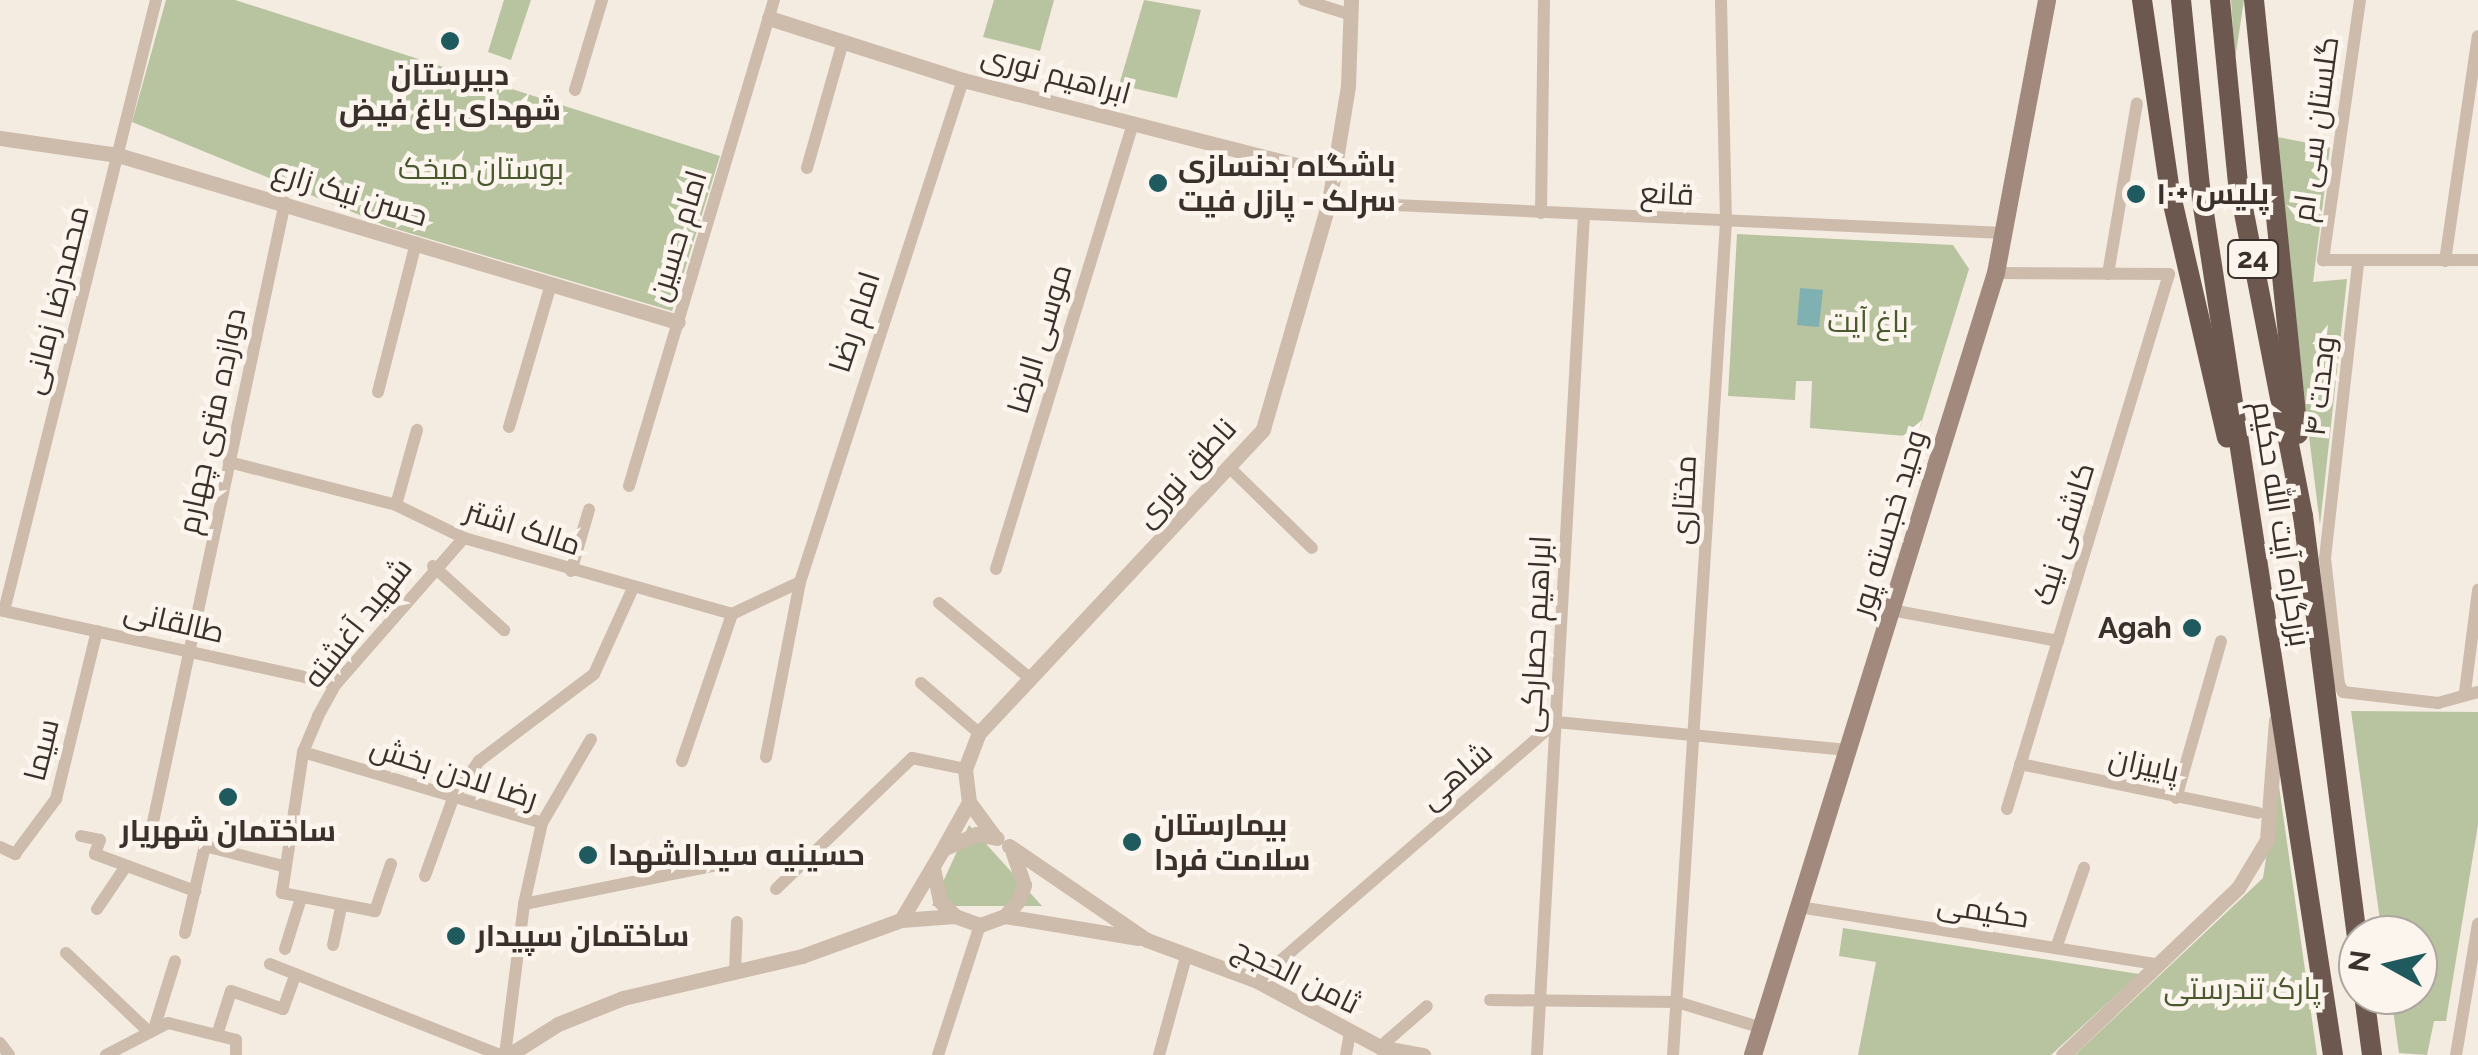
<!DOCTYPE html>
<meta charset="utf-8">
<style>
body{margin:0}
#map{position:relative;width:2478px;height:1055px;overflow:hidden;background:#f4ebe1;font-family:Raleway,Cairo,sans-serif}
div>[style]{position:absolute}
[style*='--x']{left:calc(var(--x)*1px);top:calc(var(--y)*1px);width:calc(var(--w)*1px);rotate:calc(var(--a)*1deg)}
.green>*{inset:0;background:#b8c4a0}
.water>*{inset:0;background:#7fb0b2}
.minor>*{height:12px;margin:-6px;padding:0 6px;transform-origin:6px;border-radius:6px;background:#cdbbac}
.tertiary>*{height:15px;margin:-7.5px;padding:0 7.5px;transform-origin:7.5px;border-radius:7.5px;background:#cdbbac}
.secondary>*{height:18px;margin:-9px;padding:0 9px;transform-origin:9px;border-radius:9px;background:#a18a7d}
.trunk>*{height:20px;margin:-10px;padding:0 10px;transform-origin:10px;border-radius:10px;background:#6c584f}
.dots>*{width:28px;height:28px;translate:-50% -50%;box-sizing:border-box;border:5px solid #fbf5ee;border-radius:50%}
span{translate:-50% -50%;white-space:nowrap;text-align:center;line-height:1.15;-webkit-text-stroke:9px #fbf5ee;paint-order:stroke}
.shield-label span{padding:2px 8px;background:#fbf5ee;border:2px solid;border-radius:8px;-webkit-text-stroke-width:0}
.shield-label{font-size:28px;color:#3b302b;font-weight:700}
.poi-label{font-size:30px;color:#3b302b;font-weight:700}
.left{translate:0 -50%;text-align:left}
.right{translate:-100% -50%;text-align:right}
.street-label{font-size:30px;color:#3b302b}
.park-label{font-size:30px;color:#4a5a2e}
.north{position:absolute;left:2338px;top:915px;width:100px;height:100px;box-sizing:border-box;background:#fbf5ee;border:2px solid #aea6a0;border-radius:50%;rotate:278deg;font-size:28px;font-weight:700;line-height:40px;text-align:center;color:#3b302b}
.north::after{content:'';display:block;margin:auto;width:35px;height:45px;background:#1f5a5e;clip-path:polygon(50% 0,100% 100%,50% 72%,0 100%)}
</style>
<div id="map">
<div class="green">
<div style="clip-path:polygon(166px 0,235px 0,720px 156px,672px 311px,389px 227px,132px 122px)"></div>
<div style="clip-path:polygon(504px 0,531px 0,511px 60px,488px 52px)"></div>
<div style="clip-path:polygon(994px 0,1054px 0,1040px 51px,983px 37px)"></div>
<div style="clip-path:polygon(1144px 0,1201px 10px,1177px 98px,1119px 85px)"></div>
<div style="clip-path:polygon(2231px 0,2244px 0,2235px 59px)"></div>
<div style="clip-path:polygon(2272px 136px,2330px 147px,2313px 282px,2347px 279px,2320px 525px)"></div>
<div style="clip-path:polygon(1737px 234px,1953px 245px,1969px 269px,1917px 437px,1810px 428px,1812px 381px,1796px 381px,1795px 400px,1728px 396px)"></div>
<div style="clip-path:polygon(2351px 711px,2478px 712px,2478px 825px,2446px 1021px,2434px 1021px,2427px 1055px,2399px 1053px,2391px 995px,2418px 995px,2418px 935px,2382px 935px)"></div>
<div style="clip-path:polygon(2278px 779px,2317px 1055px,2075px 1055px,2263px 878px)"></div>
<div style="clip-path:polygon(969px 825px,1042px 906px,932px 906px)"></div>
<div style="clip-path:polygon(1843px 928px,2139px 974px,2051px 1055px,1858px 1055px,1876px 962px,1839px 956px)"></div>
</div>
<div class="water">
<div style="clip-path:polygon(1800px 288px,1823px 290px,1819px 327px,1797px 325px)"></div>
</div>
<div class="minor">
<div style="--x:1304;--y:0;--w:50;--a:17.4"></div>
<div style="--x:2360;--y:0;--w:263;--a:98.1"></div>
<div style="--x:2323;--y:260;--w:155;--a:0"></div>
<div style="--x:575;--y:90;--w:94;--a:-73.3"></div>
<div style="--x:807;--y:168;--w:131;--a:-74.1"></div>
<div style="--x:1329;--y:202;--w:675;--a:2.63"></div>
<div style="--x:1541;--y:213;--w:213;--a:-89.2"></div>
<div style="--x:2445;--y:261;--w:227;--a:-81.7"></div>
<div style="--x:2358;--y:264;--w:296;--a:96.4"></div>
<div style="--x:2325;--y:558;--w:127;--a:83.7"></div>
<div style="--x:2339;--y:684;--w:9;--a:63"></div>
<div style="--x:2343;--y:692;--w:96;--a:6.6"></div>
<div style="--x:2438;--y:703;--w:41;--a:-15.4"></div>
<div style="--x:1996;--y:273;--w:173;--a:0.3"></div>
<div style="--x:2169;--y:274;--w:559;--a:106.85"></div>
<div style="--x:2108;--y:274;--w:173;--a:-80.4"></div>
<div style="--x:378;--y:392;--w:154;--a:-75.7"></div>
<div style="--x:509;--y:427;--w:149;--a:-73.6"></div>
<div style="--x:229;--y:462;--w:172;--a:14.4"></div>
<div style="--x:396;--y:505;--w:76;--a:25.9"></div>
<div style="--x:464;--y:538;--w:279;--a:15.8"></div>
<div style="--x:732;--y:614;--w:75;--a:-25.2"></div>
<div style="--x:1231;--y:469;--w:113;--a:44.3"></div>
<div style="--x:629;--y:486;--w:507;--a:-73.39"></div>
<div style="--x:396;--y:505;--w:78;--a:-74.4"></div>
<div style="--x:433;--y:566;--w:96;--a:42"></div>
<div style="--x:996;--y:569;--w:466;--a:-72.9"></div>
<div style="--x:571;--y:571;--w:64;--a:-73.6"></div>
<div style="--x:939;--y:603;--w:119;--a:39.6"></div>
<div style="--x:0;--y:610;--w:344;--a:12.4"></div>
<div style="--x:1891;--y:610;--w:170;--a:10.5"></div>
<div style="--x:4;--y:611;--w:630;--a:-76.03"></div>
<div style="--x:921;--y:683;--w:77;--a:40.8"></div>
<div style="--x:2465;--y:692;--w:103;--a:-82.7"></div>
<div style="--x:303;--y:752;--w:249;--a:16.5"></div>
<div style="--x:766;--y:757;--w:178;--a:-79"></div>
<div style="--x:800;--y:582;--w:528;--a:-72.01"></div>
<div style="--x:682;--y:761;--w:155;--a:-71.2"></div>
<div style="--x:2020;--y:764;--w:243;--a:11.6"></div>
<div style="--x:2176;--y:798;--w:163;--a:-74"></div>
<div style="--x:81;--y:836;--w:19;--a:12"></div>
<div style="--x:100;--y:840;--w:15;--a:110"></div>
<div style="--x:95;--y:854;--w:107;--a:20.3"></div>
<div style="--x:149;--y:841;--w:653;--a:-77.98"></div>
<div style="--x:0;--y:847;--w:17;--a:25"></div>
<div style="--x:15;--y:854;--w:69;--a:-53.3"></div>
<div style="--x:56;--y:799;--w:173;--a:-76.3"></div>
<div style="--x:391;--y:864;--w:50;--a:108.8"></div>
<div style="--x:375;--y:911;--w:95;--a:-169"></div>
<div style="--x:282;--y:893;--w:143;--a:-81.5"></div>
<div style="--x:303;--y:752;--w:39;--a:-67"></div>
<div style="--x:318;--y:716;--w:37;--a:-61"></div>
<div style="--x:336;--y:684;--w:194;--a:-48.8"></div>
<div style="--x:425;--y:876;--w:85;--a:-70.1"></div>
<div style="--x:454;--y:796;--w:43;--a:-54.5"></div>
<div style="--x:479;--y:761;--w:144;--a:-37.1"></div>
<div style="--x:594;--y:674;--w:94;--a:-65.6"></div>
<div style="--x:776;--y:889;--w:189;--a:-43.9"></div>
<div style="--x:912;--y:758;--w:54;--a:11.7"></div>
<div style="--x:524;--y:904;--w:218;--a:-11.4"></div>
<div style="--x:1799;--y:907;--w:366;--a:9.1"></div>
<div style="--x:97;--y:909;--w:52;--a:-56"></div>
<div style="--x:185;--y:933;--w:89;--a:-77.1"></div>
<div style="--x:205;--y:846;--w:81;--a:14.4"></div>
<div style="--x:333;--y:945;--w:39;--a:-78"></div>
<div style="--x:2056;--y:948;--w:85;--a:-70.7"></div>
<div style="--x:285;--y:949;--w:53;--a:-72.6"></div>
<div style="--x:66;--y:953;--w:113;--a:43.6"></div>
<div style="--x:270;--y:964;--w:247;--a:21.6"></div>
<div style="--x:735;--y:973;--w:51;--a:-87.8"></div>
<div style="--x:1257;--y:981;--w:396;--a:-40.9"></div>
<div style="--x:1556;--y:722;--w:293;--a:5.5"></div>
<div style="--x:1490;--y:1000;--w:187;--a:0.6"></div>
<div style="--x:1677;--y:1002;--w:89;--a:17"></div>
<div style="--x:154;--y:1029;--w:71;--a:-72.8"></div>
<div style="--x:217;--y:1035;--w:46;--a:-72.3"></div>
<div style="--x:231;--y:991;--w:55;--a:19.1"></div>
<div style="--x:283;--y:1009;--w:37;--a:-70"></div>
<div style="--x:0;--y:1043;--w:15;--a:53"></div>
<div style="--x:1380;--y:1047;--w:62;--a:-41.1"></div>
<div style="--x:106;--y:1055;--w:70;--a:-27.3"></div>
<div style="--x:168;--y:1023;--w:70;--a:14"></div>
<div style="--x:236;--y:1040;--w:15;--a:90"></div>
<div style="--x:505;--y:1055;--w:152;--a:-82.8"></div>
<div style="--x:524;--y:904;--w:83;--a:-77.5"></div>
<div style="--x:542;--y:823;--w:97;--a:-59.7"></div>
<div style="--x:938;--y:1055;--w:137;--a:-72.1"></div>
<div style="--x:1159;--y:1055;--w:102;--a:-74.6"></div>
<div style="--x:1346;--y:1055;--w:22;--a:-80"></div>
<div style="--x:1537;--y:1055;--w:841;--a:-86.8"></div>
<div style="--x:1673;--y:1055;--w:835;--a:-86.36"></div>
<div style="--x:1726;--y:222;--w:222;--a:-91.3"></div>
<div style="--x:2456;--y:1055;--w:133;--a:-80.5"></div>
</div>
<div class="tertiary">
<div style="--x:769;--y:18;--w:204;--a:17.7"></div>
<div style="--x:963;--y:80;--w:381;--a:14.3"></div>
<div style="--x:0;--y:138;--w:119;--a:8.2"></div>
<div style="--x:118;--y:155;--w:584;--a:16.61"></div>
<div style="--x:994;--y:836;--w:42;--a:-126.3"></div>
<div style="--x:969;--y:802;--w:33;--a:-97"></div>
<div style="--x:965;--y:769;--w:39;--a:-69"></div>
<div style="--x:979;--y:733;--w:416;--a:-46.9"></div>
<div style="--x:1263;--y:429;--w:236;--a:-73.8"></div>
<div style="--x:1329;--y:202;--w:118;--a:-80.7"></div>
<div style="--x:1348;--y:86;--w:86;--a:-88"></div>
<div style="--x:1009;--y:846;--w:167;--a:34.3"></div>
<div style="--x:1147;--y:940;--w:117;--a:20.4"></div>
<div style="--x:1257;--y:981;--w:140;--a:28.2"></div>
<div style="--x:1380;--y:1047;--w:44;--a:10.5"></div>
<div style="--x:944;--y:847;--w:51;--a:-60.9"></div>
<div style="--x:933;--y:868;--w:34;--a:78"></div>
<div style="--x:940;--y:901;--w:21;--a:45"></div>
<div style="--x:955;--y:916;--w:27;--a:20"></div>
<div style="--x:980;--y:925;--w:27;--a:-20"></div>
<div style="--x:1005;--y:916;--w:20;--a:-49"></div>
<div style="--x:1018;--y:901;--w:17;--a:-69"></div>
<div style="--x:1024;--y:885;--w:34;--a:-109"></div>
<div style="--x:1005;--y:916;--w:135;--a:9.4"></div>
<div style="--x:901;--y:920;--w:82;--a:-59.4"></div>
<div style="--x:943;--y:849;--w:36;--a:-24"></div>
<div style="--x:976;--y:834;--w:21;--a:11"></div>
<div style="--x:509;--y:1055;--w:58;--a:-32.3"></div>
<div style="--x:558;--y:1024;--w:70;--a:-21.8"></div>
<div style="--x:623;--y:998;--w:184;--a:-13.2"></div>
<div style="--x:802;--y:956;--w:105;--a:-20"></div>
<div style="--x:901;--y:920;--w:54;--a:-4.2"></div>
<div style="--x:2063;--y:1055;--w:242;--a:-43.7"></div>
<div style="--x:2238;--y:888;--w:56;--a:-58.9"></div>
<div style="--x:2267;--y:840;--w:120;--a:-85.7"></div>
</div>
<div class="secondary">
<div style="--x:1753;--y:1055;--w:819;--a:-72.74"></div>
<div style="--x:1996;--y:273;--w:278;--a:-79.4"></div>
</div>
<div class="trunk">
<div style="--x:2142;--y:0;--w:193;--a:81.7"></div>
<div style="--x:2170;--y:191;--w:253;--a:77"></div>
<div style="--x:2181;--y:0;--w:188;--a:84.2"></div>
<div style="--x:2200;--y:187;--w:878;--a:81.29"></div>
<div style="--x:2220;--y:0;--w:183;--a:84.4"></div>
<div style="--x:2238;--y:182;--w:340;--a:79"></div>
<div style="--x:2303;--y:516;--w:434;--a:82.7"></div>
<div style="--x:2254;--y:0;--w:436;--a:84.2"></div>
<div style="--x:2364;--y:995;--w:61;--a:82.4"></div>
</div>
<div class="dots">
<div style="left:450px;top:41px;background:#1f5a5e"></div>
<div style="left:1158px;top:183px;background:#1f5a5e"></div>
<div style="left:2136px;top:194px;background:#1f5a5e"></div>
<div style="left:2192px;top:628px;background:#1f5a5e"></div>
<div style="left:228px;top:797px;background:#1f5a5e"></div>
<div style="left:1132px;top:842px;background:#1f5a5e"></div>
<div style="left:588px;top:855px;background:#1f5a5e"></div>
<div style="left:456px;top:936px;background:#1f5a5e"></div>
</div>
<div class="shield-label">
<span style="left:2253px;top:259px">24</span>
</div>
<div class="poi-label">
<span style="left:450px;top:92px">دبیرستان<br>شهدای باغ فیض</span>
<span class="left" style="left:1178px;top:183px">باشگاه بدنسازی<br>سرلک - پازل فیت</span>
<span class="left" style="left:2156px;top:194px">پلیس +۱۰</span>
<span class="right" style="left:2172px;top:628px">Agah</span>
<span class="left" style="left:1154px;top:842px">بیمارستان<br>سلامت فردا</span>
<span style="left:228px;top:831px">ساختمان شهریار</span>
<span class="left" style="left:608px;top:855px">حسینیه سیدالشهدا</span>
<span class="left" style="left:476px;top:936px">ساختمان سپیدار</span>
</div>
<div class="street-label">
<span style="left:1056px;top:75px;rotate:15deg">ابراهیم نوری</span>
<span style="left:2316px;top:129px;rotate:-82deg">گلستان سی ام</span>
<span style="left:350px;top:194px;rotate:17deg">حسن نیک زارع</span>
<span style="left:1667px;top:194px;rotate:3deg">قانع</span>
<span style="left:678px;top:236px;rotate:-73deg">امام حسین</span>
<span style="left:56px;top:300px;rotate:-76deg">محمدرضا زمانی</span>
<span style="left:855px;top:322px;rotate:-72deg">امام رضا</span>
<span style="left:1040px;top:339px;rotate:-73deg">موسی الرضا</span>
<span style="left:2320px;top:386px;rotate:-84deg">وحدت ۴</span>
<span style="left:212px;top:421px;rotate:-78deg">دوازده متری چهارم</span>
<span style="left:1186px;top:473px;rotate:-48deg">ناطق نوری</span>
<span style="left:1684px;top:500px;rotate:-87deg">مختاری</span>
<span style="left:1889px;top:523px;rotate:-73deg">وحید خجسته پور</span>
<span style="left:2281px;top:524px;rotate:81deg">بزرگراه آیت الله حکیم</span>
<span style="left:523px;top:528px;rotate:18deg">مالک اشتر</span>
<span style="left:2064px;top:534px;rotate:-73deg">کاشفی نیک</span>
<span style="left:174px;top:622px;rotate:13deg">طالقانی</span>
<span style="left:358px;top:623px;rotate:-52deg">شهید آغشته</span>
<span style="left:1536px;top:634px;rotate:-87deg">ابراهیم حصارکی</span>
<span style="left:42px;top:750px;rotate:-76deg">سیما</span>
<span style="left:2144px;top:765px;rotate:12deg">پاییزان</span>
<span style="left:454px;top:773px;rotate:18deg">رضا لادن بخش</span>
<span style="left:1456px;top:776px;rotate:-41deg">شاهی</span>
<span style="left:1983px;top:911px;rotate:9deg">حکیمی</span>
<span style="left:1296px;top:976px;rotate:26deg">ثامن الحجج</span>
</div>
<div class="park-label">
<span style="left:481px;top:169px">بوستان میخک</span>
<span style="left:1868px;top:322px">باغ آیت</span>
<span style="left:2242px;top:989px">پارک تندرستی</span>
</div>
<div class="north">N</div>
</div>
